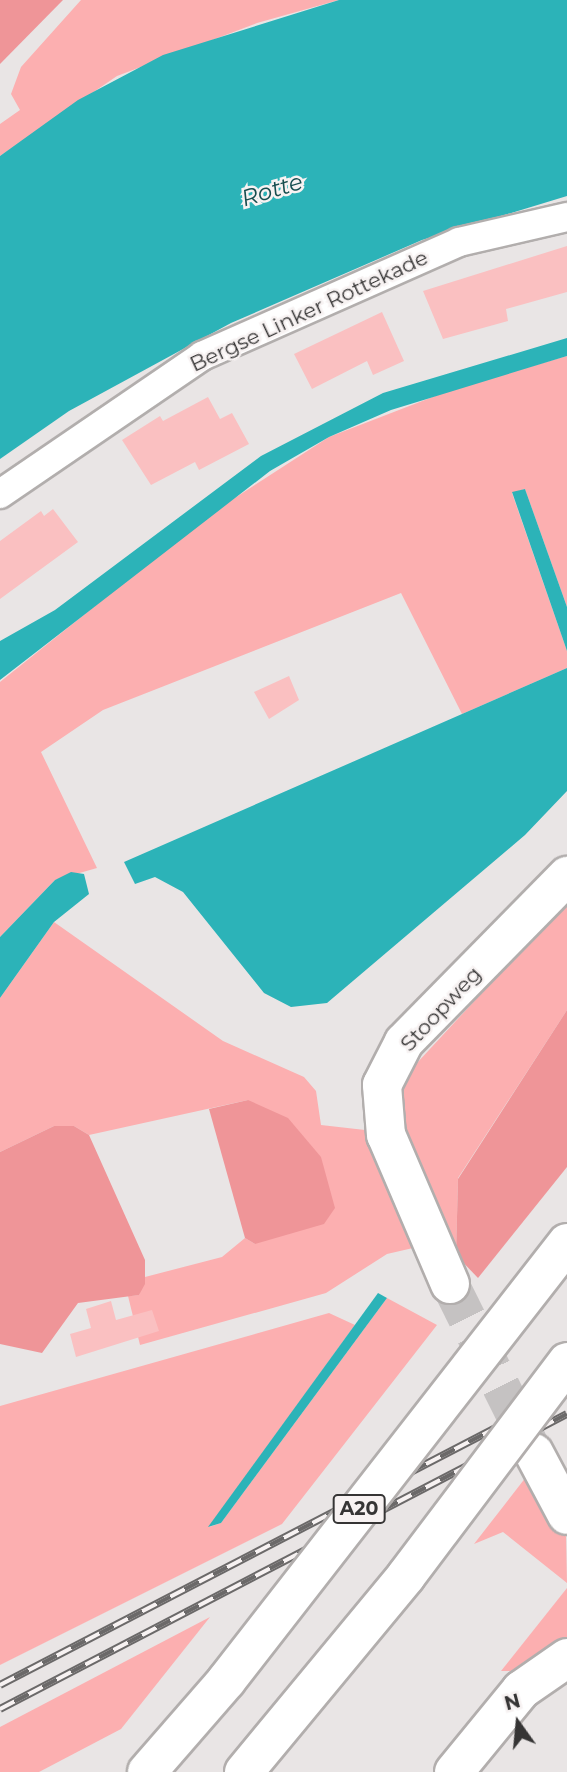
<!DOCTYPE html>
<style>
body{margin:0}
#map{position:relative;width:567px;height:1772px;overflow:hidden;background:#e9e5e5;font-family:Montserrat,sans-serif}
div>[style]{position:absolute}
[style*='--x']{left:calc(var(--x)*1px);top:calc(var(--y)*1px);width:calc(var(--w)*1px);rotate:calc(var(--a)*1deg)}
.green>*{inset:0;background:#fcafb0}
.forest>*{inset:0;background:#ef9598}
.water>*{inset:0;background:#2cb3b8}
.building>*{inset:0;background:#fac0c1}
.secondary-tunnel>*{height:38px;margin-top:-19px;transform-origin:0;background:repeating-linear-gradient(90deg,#c5c2c2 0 38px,transparent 0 57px)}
.roads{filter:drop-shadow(2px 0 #b2aead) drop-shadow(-2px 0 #b2aead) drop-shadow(0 2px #b2aead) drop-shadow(0 -2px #b2aead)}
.street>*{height:28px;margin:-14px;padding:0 14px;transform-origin:14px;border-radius:14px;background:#fff}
.secondary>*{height:38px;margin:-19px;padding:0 19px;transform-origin:19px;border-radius:19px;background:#fff}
.rail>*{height:8px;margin-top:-4px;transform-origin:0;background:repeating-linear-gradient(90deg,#f7f2f2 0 16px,#6b6969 0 32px);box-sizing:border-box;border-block:2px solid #6b6969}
.bridges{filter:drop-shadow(2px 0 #b2aead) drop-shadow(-2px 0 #b2aead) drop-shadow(0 2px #b2aead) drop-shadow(0 -2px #b2aead)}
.highway-bridge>*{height:38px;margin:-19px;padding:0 19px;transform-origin:19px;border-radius:19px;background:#fff}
span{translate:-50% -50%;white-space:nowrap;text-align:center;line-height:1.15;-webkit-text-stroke:5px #f7f2f2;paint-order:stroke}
.shield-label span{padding:2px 5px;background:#f7f2f2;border:2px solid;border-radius:5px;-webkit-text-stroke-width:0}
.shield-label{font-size:19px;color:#363535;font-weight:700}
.street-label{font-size:21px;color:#363535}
.water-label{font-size:23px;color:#164d4f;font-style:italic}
.north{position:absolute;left:483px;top:1688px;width:70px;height:70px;-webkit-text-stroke:5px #f7f2f2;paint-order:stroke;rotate:345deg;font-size:19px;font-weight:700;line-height:28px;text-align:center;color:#363535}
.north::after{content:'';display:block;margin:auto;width:24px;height:32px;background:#363535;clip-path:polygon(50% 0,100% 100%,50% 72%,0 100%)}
</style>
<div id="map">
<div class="green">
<div style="clip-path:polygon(81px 0,339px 0,257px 23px,117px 76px,0 156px,0 124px,20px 110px,11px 94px,21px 67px)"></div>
<div style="clip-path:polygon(567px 356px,567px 607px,525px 489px,512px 493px,567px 651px,567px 668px,462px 714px,401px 593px,103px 710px,41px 752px,97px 868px,55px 880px,0 937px,0 682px,210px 514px,329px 437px,456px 388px)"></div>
<div style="clip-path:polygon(567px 901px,567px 1010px,458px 1178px,456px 1255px,400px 1126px,404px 1077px)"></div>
<div style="clip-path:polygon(54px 922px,223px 1041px,304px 1077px,316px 1091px,321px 1125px,365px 1130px,413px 1248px,387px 1254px,326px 1293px,140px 1345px,128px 1296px,139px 1295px,145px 1277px,222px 1257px,245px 1238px,255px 1244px,248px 1100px,89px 1135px,74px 1126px,54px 1126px,0 1152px,0 998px)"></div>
<div style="clip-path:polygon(387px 1298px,437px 1325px,282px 1524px,0 1665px,0 1406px,329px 1313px,355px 1325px,209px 1527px,221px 1523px)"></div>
<div style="clip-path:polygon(533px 1468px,566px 1536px,567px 1583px,503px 1532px,474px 1544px)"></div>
<div style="clip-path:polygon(567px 1588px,567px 1638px,511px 1671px,501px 1671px)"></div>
<div style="clip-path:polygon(210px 1617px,121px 1729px,39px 1772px,0 1772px,0 1727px)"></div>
</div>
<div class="forest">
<div style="clip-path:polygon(0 0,63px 0,0 64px)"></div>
<div style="clip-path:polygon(567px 1010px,567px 1167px,478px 1278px,456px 1255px,458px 1179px)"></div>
<div style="clip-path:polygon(248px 1100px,288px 1118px,321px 1157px,335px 1208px,324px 1224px,255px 1244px,245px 1238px,209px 1109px)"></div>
<div style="clip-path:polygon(54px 1126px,74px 1126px,89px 1135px,145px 1260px,145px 1284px,139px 1295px,78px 1303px,42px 1353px,0 1344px,0 1152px)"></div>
</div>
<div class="water">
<div style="clip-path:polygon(339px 0,567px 0,567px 196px,422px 240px,231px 323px,69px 411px,0 459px,0 156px,78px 100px,163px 55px)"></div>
<div style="clip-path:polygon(567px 338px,567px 356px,391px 410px,329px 437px,270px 471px,0 680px,0 641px,55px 610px,261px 456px,383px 393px)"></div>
<div style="clip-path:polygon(525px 489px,567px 607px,567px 651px,512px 492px)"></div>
<div style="clip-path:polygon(567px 668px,567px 791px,525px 835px,327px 1003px,291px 1007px,264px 993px,183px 892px,155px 877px,135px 884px,124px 862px)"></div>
<div style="clip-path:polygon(71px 872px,84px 874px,89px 894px,54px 922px,0 998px,0 937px,55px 880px)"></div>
<div style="clip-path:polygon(378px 1293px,387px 1298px,221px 1523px,208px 1527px)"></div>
</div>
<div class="building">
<div style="clip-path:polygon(567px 246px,567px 292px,506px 309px,508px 321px,443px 339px,423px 291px)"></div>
<div style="clip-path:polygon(382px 312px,404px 361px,373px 375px,367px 361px,312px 389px,294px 354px)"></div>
<div style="clip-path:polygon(208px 397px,220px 419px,232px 413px,249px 444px,199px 470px,195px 462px,151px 485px,122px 440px,160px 416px,163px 421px)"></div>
<div style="clip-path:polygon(53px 509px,78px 542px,0 599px,0 541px,41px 511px,44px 516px)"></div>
<div style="clip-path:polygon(289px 676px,299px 700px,269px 719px,254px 692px)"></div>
<div style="clip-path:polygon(111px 1301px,116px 1320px,152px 1310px,159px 1331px,76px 1357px,70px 1334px,91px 1328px,86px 1309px)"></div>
</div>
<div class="secondary-tunnel">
<div style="--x:450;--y:1284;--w:189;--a:63.6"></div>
</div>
<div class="roads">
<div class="street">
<div style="--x:0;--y:494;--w:245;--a:-34.3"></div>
<div style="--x:202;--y:356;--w:281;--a:-23.9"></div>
<div style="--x:459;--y:242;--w:111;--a:-13"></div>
</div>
<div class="secondary">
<div style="--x:450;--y:1284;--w:162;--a:-113.2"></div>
<div style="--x:386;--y:1135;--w:50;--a:-94.6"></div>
<div style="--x:382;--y:1085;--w:48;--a:-62.9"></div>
<div style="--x:404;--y:1042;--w:233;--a:-45.5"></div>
<div style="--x:534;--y:1453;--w:70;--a:62"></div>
<div style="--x:454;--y:1772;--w:106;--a:-50.7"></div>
<div style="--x:521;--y:1690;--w:56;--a:-34.8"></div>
</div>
</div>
<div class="rail">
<div style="--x:0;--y:1685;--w:639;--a:-27.41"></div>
<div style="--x:0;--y:1709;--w:639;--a:-27.49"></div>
</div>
<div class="bridges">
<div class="highway-bridge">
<div style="--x:147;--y:1772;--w:121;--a:-49"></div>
<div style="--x:226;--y:1681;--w:555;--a:-52.1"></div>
<div style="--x:244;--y:1772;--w:254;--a:-50.4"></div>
<div style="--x:406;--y:1576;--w:268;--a:-53"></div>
</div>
</div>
<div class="shield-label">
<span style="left:359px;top:1509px">A20</span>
</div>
<div class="street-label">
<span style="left:309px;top:311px;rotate:-25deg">Bergse Linker Rottekade</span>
<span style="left:441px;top:1009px;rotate:-47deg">Stoopweg</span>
</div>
<div class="water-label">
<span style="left:272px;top:190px;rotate:-17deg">Rotte</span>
</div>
<div class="north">N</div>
</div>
